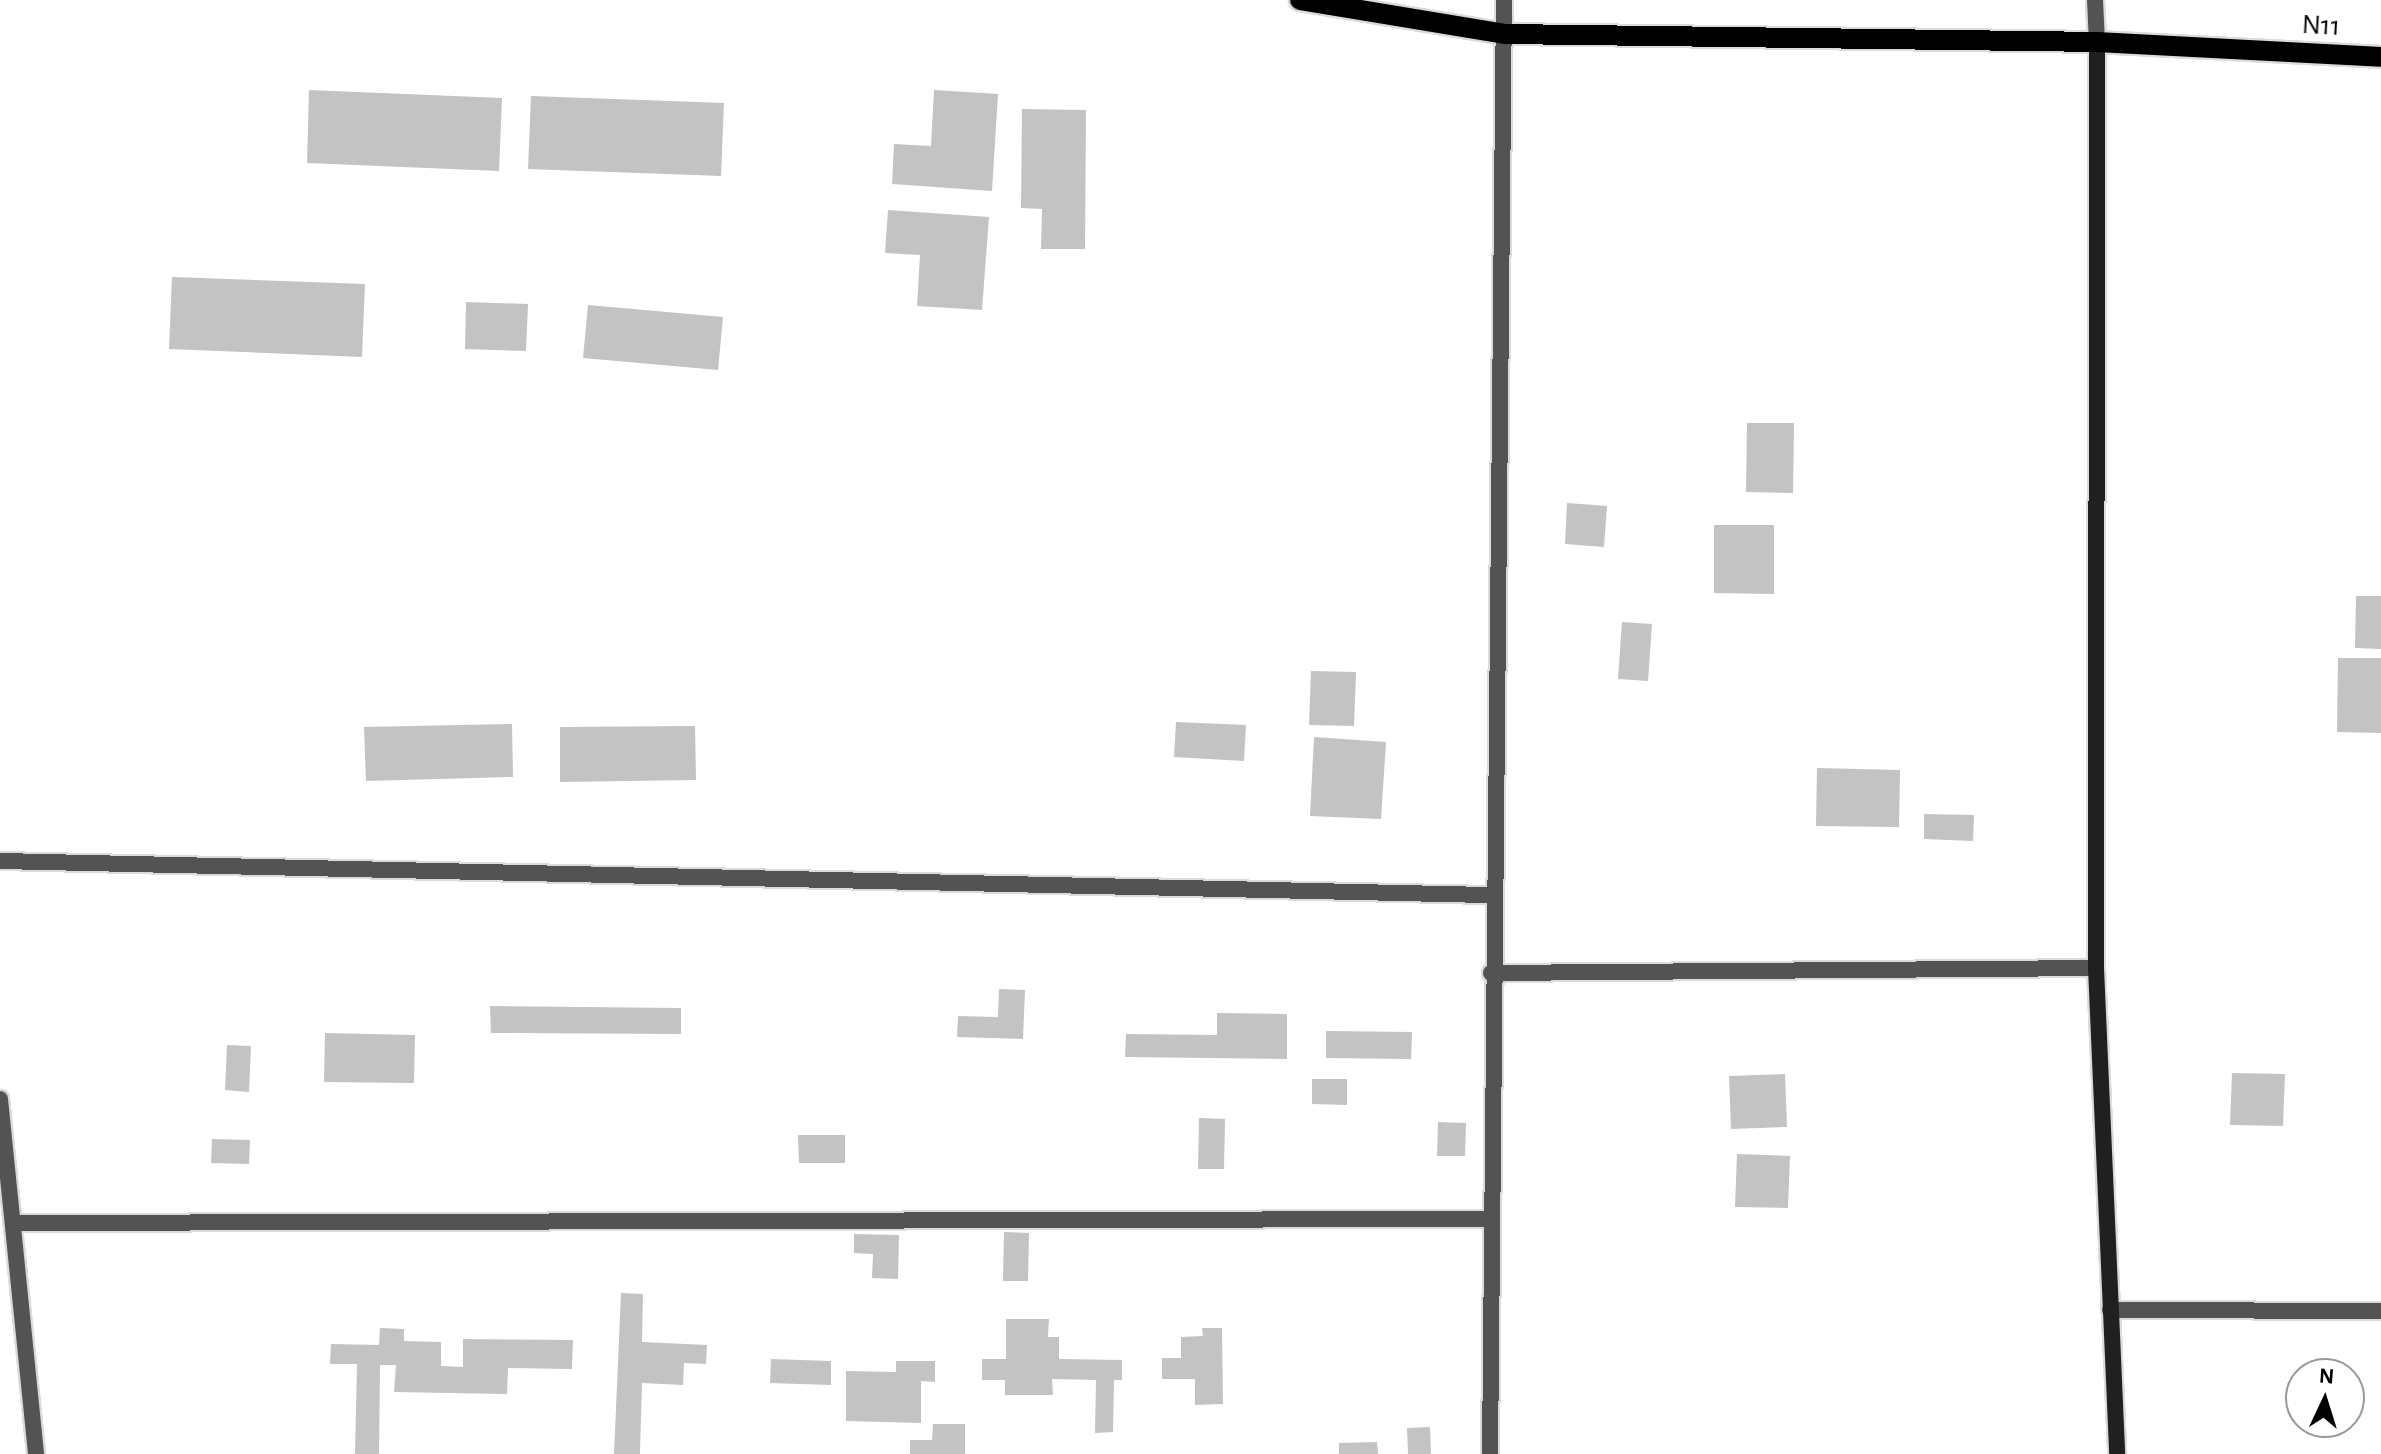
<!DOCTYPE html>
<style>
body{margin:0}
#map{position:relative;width:2381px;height:1454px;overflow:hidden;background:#fff;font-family:"Alegreya Sans",sans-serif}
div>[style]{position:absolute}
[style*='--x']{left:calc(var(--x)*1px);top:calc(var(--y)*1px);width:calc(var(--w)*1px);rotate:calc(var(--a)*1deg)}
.building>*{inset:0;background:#c3c3c3}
.roads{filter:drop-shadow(2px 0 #dbdbdb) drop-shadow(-2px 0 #dbdbdb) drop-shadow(0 2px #dbdbdb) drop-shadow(0 -2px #dbdbdb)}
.street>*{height:16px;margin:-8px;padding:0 8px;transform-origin:8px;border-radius:8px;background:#535353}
.secondary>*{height:16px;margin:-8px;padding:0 8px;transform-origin:8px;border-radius:8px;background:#202020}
.primary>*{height:20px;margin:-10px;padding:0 10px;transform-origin:10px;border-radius:10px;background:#000}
span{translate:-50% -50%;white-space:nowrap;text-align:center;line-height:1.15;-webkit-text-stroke:8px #fff;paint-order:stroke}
.street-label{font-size:28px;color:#000}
.north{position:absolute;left:2285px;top:1358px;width:80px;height:80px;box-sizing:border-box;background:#fff;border:2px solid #999;border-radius:50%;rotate:4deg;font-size:22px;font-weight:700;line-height:32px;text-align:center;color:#000}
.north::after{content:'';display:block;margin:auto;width:28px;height:36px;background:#000;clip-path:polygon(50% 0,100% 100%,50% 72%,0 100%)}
</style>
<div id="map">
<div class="building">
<div style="clip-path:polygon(309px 90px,502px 98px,499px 171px,307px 163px)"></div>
<div style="clip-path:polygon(934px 90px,998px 94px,992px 191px,892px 184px,894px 144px,931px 146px)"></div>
<div style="clip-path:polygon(531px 96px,724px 103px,721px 176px,528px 169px)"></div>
<div style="clip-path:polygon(1022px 109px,1086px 110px,1085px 249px,1041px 249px,1042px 209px,1021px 208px)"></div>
<div style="clip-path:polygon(888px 210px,989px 217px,982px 310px,917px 306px,920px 255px,885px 253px)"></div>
<div style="clip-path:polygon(172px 277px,365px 284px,362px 357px,169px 349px)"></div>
<div style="clip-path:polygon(466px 302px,528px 304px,526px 351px,465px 349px)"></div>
<div style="clip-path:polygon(588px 305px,723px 317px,718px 370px,583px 358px)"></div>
<div style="clip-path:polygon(1747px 423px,1794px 423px,1793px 493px,1746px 492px)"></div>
<div style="clip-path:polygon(1567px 503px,1607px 506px,1604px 547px,1565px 544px)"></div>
<div style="clip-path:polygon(1714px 525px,1774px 525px,1774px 594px,1714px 593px)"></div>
<div style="clip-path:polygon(2356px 596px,2381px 596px,2381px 649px,2355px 648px)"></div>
<div style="clip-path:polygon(1622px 622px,1652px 624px,1648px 681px,1618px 679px)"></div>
<div style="clip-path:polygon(2338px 658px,2381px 658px,2381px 733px,2337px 732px)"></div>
<div style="clip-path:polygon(1311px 671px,1356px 672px,1354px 726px,1309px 725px)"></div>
<div style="clip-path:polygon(1176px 722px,1246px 725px,1244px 761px,1174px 757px)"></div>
<div style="clip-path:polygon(512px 724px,513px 777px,366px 781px,364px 727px)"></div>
<div style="clip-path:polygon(695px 726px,696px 780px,560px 782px,560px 727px)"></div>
<div style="clip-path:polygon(1314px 737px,1386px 742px,1381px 819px,1310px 816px)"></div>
<div style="clip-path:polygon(1817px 768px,1900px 770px,1899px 827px,1816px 826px)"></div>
<div style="clip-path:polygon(1924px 814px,1974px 815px,1973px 841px,1924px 839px)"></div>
<div style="clip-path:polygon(999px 989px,1025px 990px,1023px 1039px,957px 1037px,958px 1016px,998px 1017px)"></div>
<div style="clip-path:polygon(490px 1006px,681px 1008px,681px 1034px,491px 1033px)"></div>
<div style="clip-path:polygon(1217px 1013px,1287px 1014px,1287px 1059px,1125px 1057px,1126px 1034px,1217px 1035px)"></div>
<div style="clip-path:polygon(1326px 1031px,1412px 1032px,1411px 1059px,1326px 1058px)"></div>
<div style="clip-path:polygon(325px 1033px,415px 1035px,414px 1083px,324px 1082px)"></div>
<div style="clip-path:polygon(227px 1045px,251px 1046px,249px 1092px,225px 1090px)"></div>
<div style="clip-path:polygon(2232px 1073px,2285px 1074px,2283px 1126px,2230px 1125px)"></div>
<div style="clip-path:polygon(1785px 1074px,1787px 1127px,1731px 1129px,1729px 1076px)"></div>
<div style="clip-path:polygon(1312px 1079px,1347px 1079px,1347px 1105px,1312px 1104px)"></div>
<div style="clip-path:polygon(1199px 1118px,1225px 1119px,1224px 1169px,1198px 1169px)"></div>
<div style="clip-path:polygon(1438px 1122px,1466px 1123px,1465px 1156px,1437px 1156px)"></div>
<div style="clip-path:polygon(798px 1135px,845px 1135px,845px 1163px,799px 1163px)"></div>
<div style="clip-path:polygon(212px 1139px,250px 1140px,249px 1164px,211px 1163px)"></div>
<div style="clip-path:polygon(1737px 1154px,1790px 1156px,1788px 1208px,1735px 1207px)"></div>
<div style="clip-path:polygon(1004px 1232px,1029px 1233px,1028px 1281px,1003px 1281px)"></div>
<div style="clip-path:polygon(854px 1234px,899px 1235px,898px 1279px,872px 1278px,873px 1254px,854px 1253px)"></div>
<div style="clip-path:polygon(621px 1293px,643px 1294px,642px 1342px,707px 1345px,706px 1364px,684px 1363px,683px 1385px,642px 1383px,640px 1454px,614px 1454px)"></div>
<div style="clip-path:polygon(1006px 1319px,1049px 1319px,1048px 1337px,1059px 1337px,1059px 1359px,1122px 1360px,1122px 1380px,1114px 1380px,1113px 1432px,1095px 1433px,1096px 1380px,1052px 1379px,1053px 1395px,1005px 1395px,1005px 1380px,982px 1380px,982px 1359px,1006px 1359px)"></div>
<div style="clip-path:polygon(380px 1328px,404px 1329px,404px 1341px,441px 1342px,441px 1366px,463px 1367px,463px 1339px,573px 1340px,572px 1369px,508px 1368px,507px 1394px,394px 1392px,396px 1365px,380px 1365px,379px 1454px,355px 1454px,357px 1364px,330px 1364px,331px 1344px,379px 1345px)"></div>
<div style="clip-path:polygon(1202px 1328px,1222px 1328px,1223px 1404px,1195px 1405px,1195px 1379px,1162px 1379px,1162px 1358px,1181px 1358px,1181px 1337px,1203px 1336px)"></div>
<div style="clip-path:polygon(771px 1359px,831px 1361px,831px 1385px,770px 1383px)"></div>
<div style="clip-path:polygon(896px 1361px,935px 1361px,935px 1382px,921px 1381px,921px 1423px,846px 1421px,846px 1371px,896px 1372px)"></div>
<div style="clip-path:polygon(933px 1424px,965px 1424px,965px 1454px,910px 1454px,910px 1440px,932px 1440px)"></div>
<div style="clip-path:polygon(1430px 1427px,1431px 1454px,1408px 1454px,1407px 1428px)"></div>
<div style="clip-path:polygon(1377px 1442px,1378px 1454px,1339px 1454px,1339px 1443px)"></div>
</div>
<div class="roads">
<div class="street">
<div style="--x:2095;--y:0;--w:42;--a:87.3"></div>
<div style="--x:0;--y:861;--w:1492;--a:1.31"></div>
<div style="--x:1491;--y:973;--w:605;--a:-0.47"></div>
<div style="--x:0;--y:1099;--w:357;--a:84.2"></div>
<div style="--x:13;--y:1223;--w:1478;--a:-0.16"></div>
<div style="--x:2110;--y:1310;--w:271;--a:0.2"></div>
<div style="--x:1490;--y:1454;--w:1454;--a:-89.45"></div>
</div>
<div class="secondary">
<div style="--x:2097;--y:42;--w:926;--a:90.06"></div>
<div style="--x:2096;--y:968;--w:486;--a:87.5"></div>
</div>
<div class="primary">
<div style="--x:1300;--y:0;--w:208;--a:9.4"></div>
<div style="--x:1505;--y:34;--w:592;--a:0.77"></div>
<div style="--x:2097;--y:42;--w:284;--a:3"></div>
</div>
</div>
<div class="street-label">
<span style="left:2321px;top:26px;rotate:3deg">N11</span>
</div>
<div class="north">N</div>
</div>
